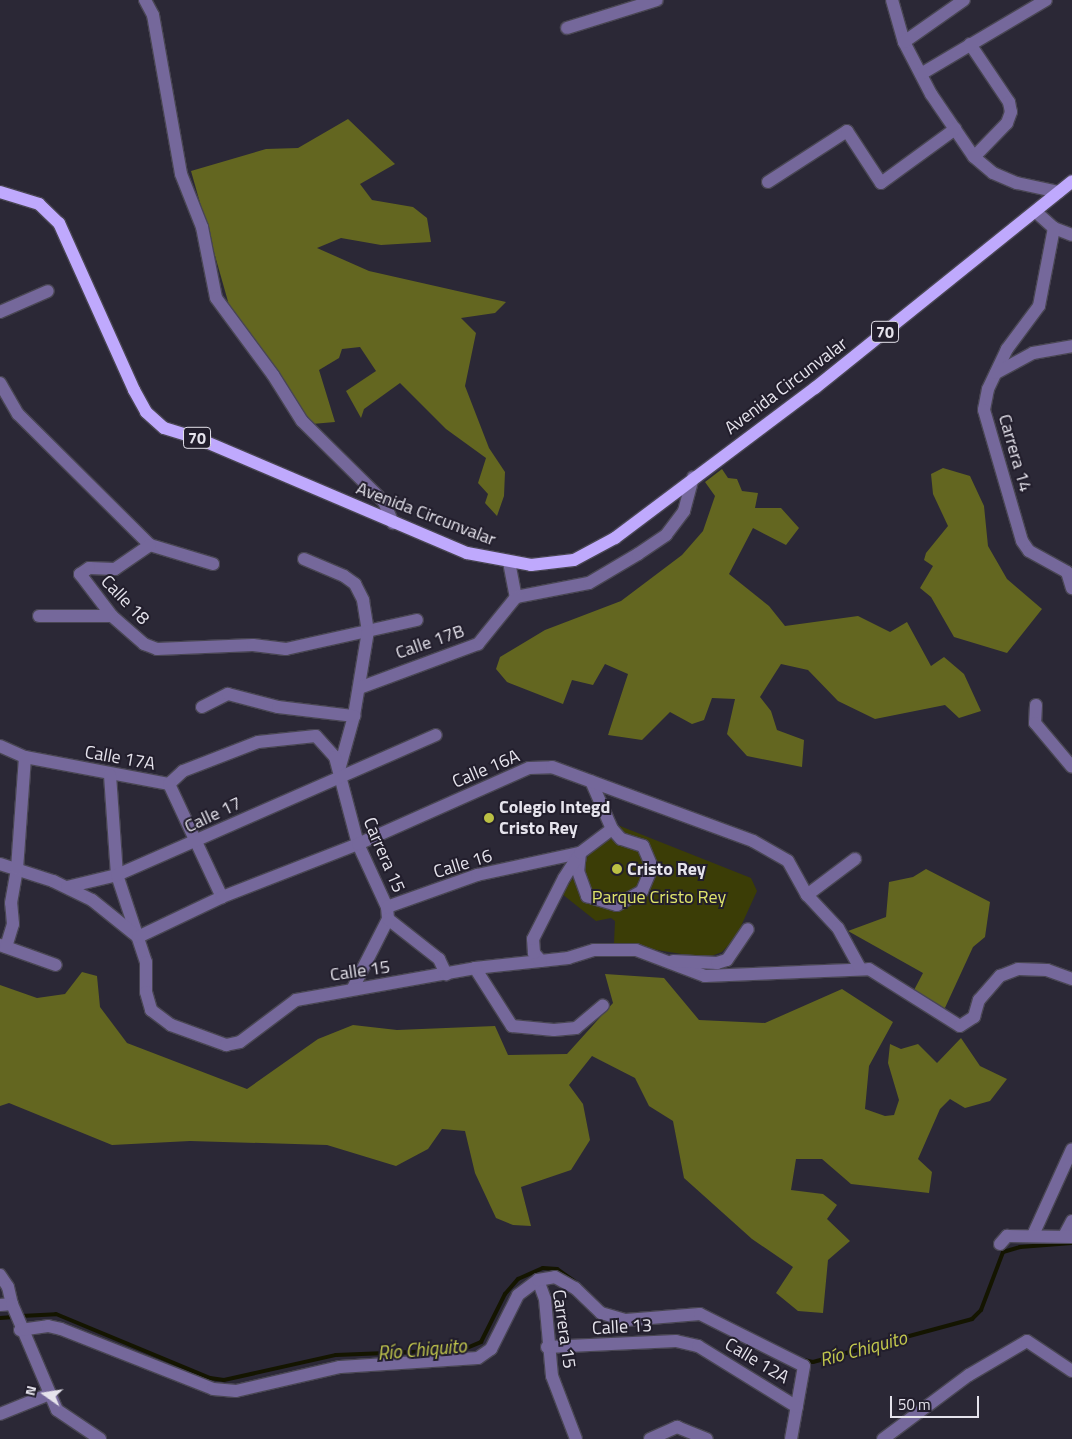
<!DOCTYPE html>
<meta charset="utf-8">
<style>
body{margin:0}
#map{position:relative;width:1072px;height:1439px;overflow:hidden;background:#2b2836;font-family:"Titillium Web",sans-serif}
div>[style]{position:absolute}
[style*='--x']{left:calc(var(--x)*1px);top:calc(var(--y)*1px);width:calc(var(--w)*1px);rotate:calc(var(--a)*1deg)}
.green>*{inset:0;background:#3b3d06}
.forest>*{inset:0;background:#636620}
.stream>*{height:4px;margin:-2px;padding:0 2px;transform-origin:2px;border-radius:2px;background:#141500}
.roads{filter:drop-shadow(1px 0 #494653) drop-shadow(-1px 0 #494653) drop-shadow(0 1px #494653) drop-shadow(0 -1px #494653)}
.minor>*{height:12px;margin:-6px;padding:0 6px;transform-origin:6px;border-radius:6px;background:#75689b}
.major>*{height:12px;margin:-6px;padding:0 6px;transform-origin:6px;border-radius:6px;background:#bfa9fd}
.dots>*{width:14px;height:14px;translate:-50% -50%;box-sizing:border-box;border:2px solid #221e2c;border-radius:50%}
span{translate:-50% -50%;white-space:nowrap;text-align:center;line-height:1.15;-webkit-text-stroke:4px #221e2c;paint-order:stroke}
.shield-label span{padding:1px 4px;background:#221e2c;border:1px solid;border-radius:4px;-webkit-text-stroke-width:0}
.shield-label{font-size:16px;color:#e5e3ec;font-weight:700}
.street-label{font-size:18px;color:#e5e3ec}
.poi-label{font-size:18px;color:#e5e3ec;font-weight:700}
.left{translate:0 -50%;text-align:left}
.park-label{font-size:18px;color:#dfe46b}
.water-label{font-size:19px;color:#c3c84d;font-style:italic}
.north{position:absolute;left:20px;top:1369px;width:50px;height:50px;-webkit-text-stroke:4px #221e2c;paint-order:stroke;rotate:283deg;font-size:14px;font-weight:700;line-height:20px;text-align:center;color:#e5e3ec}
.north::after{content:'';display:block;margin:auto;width:18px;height:22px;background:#e5e3ec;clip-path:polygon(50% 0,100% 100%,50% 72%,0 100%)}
.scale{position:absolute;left:890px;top:1396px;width:89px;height:22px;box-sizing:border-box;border:2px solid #e5e3ec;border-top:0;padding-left:6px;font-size:15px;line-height:18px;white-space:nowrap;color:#e5e3ec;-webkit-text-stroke:4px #221e2c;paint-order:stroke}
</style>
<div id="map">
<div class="green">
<div style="clip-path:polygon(620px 826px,751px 878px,757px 891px,736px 937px,722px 952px,706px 958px,614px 943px,615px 921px,611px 918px,596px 921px,562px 894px,593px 849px)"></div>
</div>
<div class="forest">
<div style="clip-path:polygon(348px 119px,395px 164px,360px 184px,372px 200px,413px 207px,427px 218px,431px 242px,381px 245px,341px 238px,317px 248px,369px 271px,506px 302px,495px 313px,461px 318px,476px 333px,465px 386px,489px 448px,505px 472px,504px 496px,497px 516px,485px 503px,488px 494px,478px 483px,486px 458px,446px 429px,400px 383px,364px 409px,361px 418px,346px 391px,376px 371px,360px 347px,342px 349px,339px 358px,319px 370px,335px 422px,312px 424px,229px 305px,191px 171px,266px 149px,298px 148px)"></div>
<div style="clip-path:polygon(943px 468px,970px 476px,984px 506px,988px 546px,1007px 579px,1042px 609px,1007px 653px,954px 637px,931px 597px,920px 588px,933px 566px,924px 560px,926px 553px,948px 526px,933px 494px,931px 474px)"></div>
<div style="clip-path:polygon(722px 469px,728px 478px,737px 479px,742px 491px,758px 493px,755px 508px,781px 508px,799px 528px,786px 545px,753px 528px,729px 574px,769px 606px,785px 626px,858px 616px,890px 632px,907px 622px,931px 666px,944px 657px,964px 674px,981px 711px,959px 718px,945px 705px,875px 719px,838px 701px,808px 670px,781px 664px,760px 697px,771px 711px,777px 730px,804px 740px,802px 767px,747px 756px,727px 734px,735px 699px,712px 698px,704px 720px,692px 724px,670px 712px,642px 740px,608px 735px,628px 674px,605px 664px,593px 685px,572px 680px,563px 704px,507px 682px,496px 669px,500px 657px,545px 630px,621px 601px,682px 555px,703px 531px,715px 496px,705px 482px)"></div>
<div style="clip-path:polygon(926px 869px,990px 902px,985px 937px,973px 947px,944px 1010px,913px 992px,923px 973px,848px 931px,886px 917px,889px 882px,913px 877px)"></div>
<div style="clip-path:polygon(82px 972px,97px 976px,100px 1007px,127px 1043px,247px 1089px,318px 1039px,353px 1025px,397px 1030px,495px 1026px,508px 1055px,567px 1054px,613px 1003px,605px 974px,664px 978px,699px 1020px,765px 1023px,842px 989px,893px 1022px,869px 1066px,865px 1109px,885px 1116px,894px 1115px,899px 1100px,888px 1063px,890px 1044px,901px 1049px,918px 1044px,937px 1063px,961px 1038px,980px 1066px,1007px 1079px,990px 1101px,965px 1108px,950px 1099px,940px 1109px,918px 1159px,932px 1172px,929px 1193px,851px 1184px,822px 1159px,796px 1159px,791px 1190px,823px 1194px,837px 1205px,827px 1219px,850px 1241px,828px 1260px,823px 1313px,798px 1311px,776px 1293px,793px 1267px,752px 1239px,684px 1178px,673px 1121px,649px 1106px,635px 1078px,592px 1056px,569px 1085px,583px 1104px,590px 1140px,571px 1170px,521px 1187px,531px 1226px,513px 1225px,496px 1218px,475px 1173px,465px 1131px,442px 1129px,428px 1149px,396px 1166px,327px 1145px,190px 1141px,112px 1145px,9px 1103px,0 1106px,0 985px,37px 998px,65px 994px)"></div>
</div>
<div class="stream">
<div style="--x:21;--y:1316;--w:35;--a:-3"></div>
<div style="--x:56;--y:1314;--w:167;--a:22.6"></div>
<div style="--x:210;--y:1378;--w:14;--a:8"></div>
<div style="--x:224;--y:1380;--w:115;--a:-12.6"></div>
<div style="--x:336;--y:1355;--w:126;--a:-2.3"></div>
<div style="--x:462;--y:1350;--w:21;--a:-23"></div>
<div style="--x:481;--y:1342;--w:54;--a:-63.4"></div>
<div style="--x:505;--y:1294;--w:20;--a:-49"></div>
<div style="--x:518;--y:1279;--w:27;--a:-24"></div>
<div style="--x:543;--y:1268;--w:14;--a:4"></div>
<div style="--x:557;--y:1269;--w:21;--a:35"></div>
<div style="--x:0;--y:1318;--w:14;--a:-4"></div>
<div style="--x:804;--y:1360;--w:9;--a:13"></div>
<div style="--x:813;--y:1362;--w:165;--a:-15.1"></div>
<div style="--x:972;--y:1319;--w:13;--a:-45"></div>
<div style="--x:981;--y:1310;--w:62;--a:-69.2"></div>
<div style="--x:1003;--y:1252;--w:18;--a:-16"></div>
<div style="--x:1020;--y:1247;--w:52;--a:-4.4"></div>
</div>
<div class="roads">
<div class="minor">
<div style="--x:145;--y:0;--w:17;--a:62"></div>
<div style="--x:153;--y:15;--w:161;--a:80"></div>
<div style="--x:181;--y:174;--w:57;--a:68.4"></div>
<div style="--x:202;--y:227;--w:72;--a:78.8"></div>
<div style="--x:216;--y:298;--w:96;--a:53.5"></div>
<div style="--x:273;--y:375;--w:54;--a:57.8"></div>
<div style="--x:302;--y:421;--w:115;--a:44.6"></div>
<div style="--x:384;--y:502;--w:23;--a:67"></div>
<div style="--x:892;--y:0;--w:44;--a:74.1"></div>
<div style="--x:904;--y:42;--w:59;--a:62.6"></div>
<div style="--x:931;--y:94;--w:76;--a:55.7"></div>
<div style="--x:974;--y:157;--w:25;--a:40"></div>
<div style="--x:993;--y:173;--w:26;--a:23"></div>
<div style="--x:1017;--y:183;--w:43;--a:12.1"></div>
<div style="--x:567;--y:28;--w:94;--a:-17.3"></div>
<div style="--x:904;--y:42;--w:73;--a:-35"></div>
<div style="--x:970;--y:44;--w:70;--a:56.1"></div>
<div style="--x:1009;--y:102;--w:10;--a:79"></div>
<div style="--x:1011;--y:112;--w:12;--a:110"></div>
<div style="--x:1007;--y:123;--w:47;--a:134.1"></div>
<div style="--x:921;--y:74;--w:145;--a:-30.6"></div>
<div style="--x:768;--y:182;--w:94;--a:-32.8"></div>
<div style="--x:847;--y:131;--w:62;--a:56.8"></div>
<div style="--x:881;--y:183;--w:92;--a:-36.1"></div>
<div style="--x:1036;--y:212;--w:24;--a:42"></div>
<div style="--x:1054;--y:228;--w:19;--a:21"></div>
<div style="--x:1054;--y:228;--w:79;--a:100.9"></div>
<div style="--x:1039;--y:306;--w:54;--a:126.7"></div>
<div style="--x:1007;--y:349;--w:44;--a:115.4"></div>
<div style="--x:988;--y:389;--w:21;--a:101"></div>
<div style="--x:984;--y:410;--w:136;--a:73.8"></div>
<div style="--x:1022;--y:541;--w:12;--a:55"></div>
<div style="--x:1029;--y:551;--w:43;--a:28.9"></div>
<div style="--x:1067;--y:572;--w:17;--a:73"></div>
<div style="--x:0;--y:312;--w:52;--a:-23.6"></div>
<div style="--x:996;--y:373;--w:42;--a:-28.4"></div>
<div style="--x:1033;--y:353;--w:40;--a:-10"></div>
<div style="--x:0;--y:383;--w:36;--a:60"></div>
<div style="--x:18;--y:414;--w:186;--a:44.8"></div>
<div style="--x:150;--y:545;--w:66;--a:16.8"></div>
<div style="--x:150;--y:545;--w:42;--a:145.6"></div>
<div style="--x:115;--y:569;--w:26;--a:-178"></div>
<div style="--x:89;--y:568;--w:11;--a:146"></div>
<div style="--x:80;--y:574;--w:53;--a:52.7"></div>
<div style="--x:112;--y:616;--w:43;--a:41.2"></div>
<div style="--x:144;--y:644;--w:14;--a:21"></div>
<div style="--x:157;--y:649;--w:96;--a:-2.4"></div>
<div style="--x:253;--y:645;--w:33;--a:7"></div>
<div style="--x:286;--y:649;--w:134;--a:-12.5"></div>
<div style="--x:304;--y:559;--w:43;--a:23"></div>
<div style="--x:344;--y:576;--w:14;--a:36"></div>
<div style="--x:355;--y:584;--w:18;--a:63"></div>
<div style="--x:363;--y:600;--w:31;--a:81"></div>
<div style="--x:368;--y:631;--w:86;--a:99.4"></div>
<div style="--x:354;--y:716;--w:56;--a:105.5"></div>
<div style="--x:509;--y:562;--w:36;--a:79"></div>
<div style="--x:516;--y:597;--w:74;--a:-10.9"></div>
<div style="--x:589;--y:583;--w:57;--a:-30.6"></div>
<div style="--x:638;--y:554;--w:34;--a:-34"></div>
<div style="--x:666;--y:535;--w:30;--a:-53"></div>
<div style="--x:684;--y:511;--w:35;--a:-75"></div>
<div style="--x:39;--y:616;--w:73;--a:0"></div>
<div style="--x:359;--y:688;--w:127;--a:-20.3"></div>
<div style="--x:478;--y:644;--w:60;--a:-51"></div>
<div style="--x:1036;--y:705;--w:18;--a:93"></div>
<div style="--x:1035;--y:723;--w:57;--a:49.9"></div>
<div style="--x:202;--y:707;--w:29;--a:-27"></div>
<div style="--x:228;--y:694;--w:52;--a:14.6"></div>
<div style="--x:278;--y:707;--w:77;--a:6.8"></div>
<div style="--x:0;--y:746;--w:27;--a:24"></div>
<div style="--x:25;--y:757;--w:147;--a:10.6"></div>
<div style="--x:169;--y:784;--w:19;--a:-43"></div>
<div style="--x:183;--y:771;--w:80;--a:-21.1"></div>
<div style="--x:258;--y:742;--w:58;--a:-5.9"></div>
<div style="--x:316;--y:736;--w:28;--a:48"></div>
<div style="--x:335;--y:757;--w:90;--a:75.2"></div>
<div style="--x:358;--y:844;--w:69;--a:65.3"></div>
<div style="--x:387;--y:907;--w:12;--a:85"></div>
<div style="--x:388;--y:919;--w:77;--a:116.9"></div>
<div style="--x:110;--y:775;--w:100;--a:86"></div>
<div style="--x:117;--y:875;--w:92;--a:71.6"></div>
<div style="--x:146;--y:962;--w:30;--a:90"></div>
<div style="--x:146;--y:992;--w:19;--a:74"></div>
<div style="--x:151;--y:1010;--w:25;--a:37"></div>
<div style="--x:171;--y:1025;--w:59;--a:20"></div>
<div style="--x:226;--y:1045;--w:14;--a:-12"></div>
<div style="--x:240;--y:1042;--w:70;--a:-36.9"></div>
<div style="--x:296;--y:1000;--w:182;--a:-10.1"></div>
<div style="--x:475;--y:968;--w:94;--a:-6.1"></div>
<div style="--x:568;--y:958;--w:27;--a:-17"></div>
<div style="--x:594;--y:950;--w:42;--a:0"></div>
<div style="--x:636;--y:950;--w:74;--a:20.6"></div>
<div style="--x:705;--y:976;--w:164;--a:-2.4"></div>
<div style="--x:869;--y:969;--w:107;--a:32.1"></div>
<div style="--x:960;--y:1026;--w:17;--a:-33"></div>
<div style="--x:974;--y:1017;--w:18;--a:-74"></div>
<div style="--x:979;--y:1000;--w:32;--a:-49"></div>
<div style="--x:1000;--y:976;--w:19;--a:-21"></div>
<div style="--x:1018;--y:969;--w:29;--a:2"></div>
<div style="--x:1047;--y:970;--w:27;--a:20"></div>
<div style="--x:169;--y:784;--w:125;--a:64.9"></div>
<div style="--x:580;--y:853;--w:18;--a:96"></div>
<div style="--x:578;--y:871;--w:27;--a:70"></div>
<div style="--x:587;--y:896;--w:31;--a:17"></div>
<div style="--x:617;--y:905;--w:29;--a:-29"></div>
<div style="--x:642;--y:891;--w:26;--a:-67"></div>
<div style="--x:652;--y:867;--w:23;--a:-113"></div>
<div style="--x:643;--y:846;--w:23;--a:-162"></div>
<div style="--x:621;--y:839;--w:13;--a:-132"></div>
<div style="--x:612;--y:829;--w:52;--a:-113.6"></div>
<div style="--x:0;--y:864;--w:56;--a:17.8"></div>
<div style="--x:53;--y:881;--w:43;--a:26"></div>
<div style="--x:92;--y:900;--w:59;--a:38.8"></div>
<div style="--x:67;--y:887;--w:51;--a:-13.5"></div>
<div style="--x:117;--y:875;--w:348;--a:-23.7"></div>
<div style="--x:807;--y:895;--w:60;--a:-36.9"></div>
<div style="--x:387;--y:907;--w:96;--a:-19.6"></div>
<div style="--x:477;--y:875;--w:105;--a:-12.1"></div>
<div style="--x:388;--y:919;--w:65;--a:38.1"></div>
<div style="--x:439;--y:959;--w:17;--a:65"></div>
<div style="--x:138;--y:937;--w:93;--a:-25.5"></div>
<div style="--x:222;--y:897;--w:146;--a:-21.3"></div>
<div style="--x:358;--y:844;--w:187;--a:-24"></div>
<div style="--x:529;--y:768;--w:23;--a:-2"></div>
<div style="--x:552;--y:767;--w:214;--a:20.2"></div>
<div style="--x:753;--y:841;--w:40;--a:29.7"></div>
<div style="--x:788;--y:861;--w:39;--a:61"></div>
<div style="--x:807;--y:895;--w:45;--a:46.8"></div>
<div style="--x:838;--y:928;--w:46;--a:61.2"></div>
<div style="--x:0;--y:945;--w:59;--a:19.7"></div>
<div style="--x:6;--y:947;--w:24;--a:-73"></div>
<div style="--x:13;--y:924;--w:21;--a:-95"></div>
<div style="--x:11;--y:903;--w:35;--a:-80"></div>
<div style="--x:17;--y:869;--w:112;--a:-85.9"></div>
<div style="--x:541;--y:961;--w:11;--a:-131"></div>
<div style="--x:534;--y:953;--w:14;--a:-94"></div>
<div style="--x:533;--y:939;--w:68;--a:-63.1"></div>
<div style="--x:564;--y:878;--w:30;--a:-57"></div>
<div style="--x:580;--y:853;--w:40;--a:-37"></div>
<div style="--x:673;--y:961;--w:44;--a:2.6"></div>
<div style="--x:717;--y:963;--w:10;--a:-17"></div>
<div style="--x:727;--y:960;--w:37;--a:-56"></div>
<div style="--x:475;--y:968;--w:69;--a:57.5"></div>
<div style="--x:512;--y:1026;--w:42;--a:5.4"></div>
<div style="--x:554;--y:1030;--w:22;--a:-5"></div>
<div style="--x:576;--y:1028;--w:35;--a:-40"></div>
<div style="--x:1033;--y:1235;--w:94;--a:-65.6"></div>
<div style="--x:1064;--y:1236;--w:17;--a:-62"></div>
<div style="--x:1000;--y:1244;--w:11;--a:-49"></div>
<div style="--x:1007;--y:1236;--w:65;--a:0.9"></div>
<div style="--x:0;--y:1275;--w:14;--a:56"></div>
<div style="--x:8;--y:1287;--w:17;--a:77"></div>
<div style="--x:538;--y:1280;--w:20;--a:70"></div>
<div style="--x:545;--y:1299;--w:77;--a:84.8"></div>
<div style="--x:552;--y:1376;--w:67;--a:69.1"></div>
<div style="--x:0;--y:1305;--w:12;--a:-5"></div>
<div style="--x:12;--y:1304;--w:115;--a:67"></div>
<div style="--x:57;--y:1410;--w:52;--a:34"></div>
<div style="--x:20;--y:1330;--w:28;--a:-8"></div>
<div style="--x:48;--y:1326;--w:13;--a:13"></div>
<div style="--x:61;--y:1329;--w:163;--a:21.5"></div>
<div style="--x:213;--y:1389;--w:23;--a:5"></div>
<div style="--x:236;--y:1391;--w:107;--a:-13"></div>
<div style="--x:340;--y:1367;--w:138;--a:-3.7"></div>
<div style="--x:478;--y:1358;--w:16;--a:-35"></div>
<div style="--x:491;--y:1349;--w:60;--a:-63.4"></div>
<div style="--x:518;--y:1295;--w:25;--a:-37"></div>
<div style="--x:538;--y:1280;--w:17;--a:-10"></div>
<div style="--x:555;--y:1277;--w:23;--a:29"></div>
<div style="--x:575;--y:1288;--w:36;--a:44"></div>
<div style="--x:601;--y:1313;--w:26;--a:16"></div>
<div style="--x:626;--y:1320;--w:74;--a:-4.6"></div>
<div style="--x:700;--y:1314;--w:116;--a:26.6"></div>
<div style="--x:804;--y:1366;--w:74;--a:100.1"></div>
<div style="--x:547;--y:1347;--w:129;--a:-2.7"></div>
<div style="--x:676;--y:1341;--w:23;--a:13"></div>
<div style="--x:698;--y:1346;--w:116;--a:31.6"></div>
<div style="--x:0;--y:1414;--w:51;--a:-22"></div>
<div style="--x:650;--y:1439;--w:30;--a:-24"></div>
<div style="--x:677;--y:1427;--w:32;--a:22"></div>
<div style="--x:883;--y:1439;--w:107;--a:-36.7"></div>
<div style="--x:969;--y:1375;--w:67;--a:-30.4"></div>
<div style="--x:1027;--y:1341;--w:54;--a:33.7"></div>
</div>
<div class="major">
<div style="--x:0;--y:192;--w:41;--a:17.1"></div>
<div style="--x:39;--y:204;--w:28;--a:44"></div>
<div style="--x:59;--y:223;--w:183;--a:65.8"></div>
<div style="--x:134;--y:390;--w:25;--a:61"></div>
<div style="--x:146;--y:412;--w:24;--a:42"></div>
<div style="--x:164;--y:428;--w:34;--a:17"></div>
<div style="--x:197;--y:438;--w:293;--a:23.1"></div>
<div style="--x:467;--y:553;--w:65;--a:10.6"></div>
<div style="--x:531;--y:565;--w:43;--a:-6.6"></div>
<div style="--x:574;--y:560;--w:47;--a:-28.2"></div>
<div style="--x:615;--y:538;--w:250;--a:-36.9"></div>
<div style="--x:815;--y:388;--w:330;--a:-38.8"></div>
</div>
</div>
<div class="dots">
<div style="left:489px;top:818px;background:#bbc044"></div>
<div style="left:617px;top:869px;background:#bbc044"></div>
</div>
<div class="shield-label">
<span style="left:885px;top:332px">70</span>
<span style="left:197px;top:438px">70</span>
</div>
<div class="street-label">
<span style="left:786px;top:386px;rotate:-37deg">Avenida Circunvalar</span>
<span style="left:1015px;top:453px;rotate:74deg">Carrera 14</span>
<span style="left:426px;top:514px;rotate:21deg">Avenida Circunvalar</span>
<span style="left:125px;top:600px;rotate:46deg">Calle 18</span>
<span style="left:430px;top:642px;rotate:-19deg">Calle 17B</span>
<span style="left:120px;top:758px;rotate:10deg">Calle 17A</span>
<span style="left:486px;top:769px;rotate:-23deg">Calle 16A</span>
<span style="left:213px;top:815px;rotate:-25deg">Calle 17</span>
<span style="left:384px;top:855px;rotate:67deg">Carrera 15</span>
<span style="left:463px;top:864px;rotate:-17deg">Calle 16</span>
<span style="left:360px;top:971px;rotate:-8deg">Calle 15</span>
<span style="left:622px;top:1327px;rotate:-3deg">Calle 13</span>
<span style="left:564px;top:1329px;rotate:82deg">Carrera 15</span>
<span style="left:757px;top:1361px;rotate:31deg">Calle 12A</span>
</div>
<div class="poi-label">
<span class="left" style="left:499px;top:818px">Colegio Integd<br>Cristo Rey</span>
<span class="left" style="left:627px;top:869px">Cristo Rey</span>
</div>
<div class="park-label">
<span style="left:659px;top:897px">Parque Cristo Rey</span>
</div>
<div class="water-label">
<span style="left:863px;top:1348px;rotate:-15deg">Río Chiquito</span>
<span style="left:422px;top:1349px;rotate:-5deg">Río Chiquito</span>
</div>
<div class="north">N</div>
<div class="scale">50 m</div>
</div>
